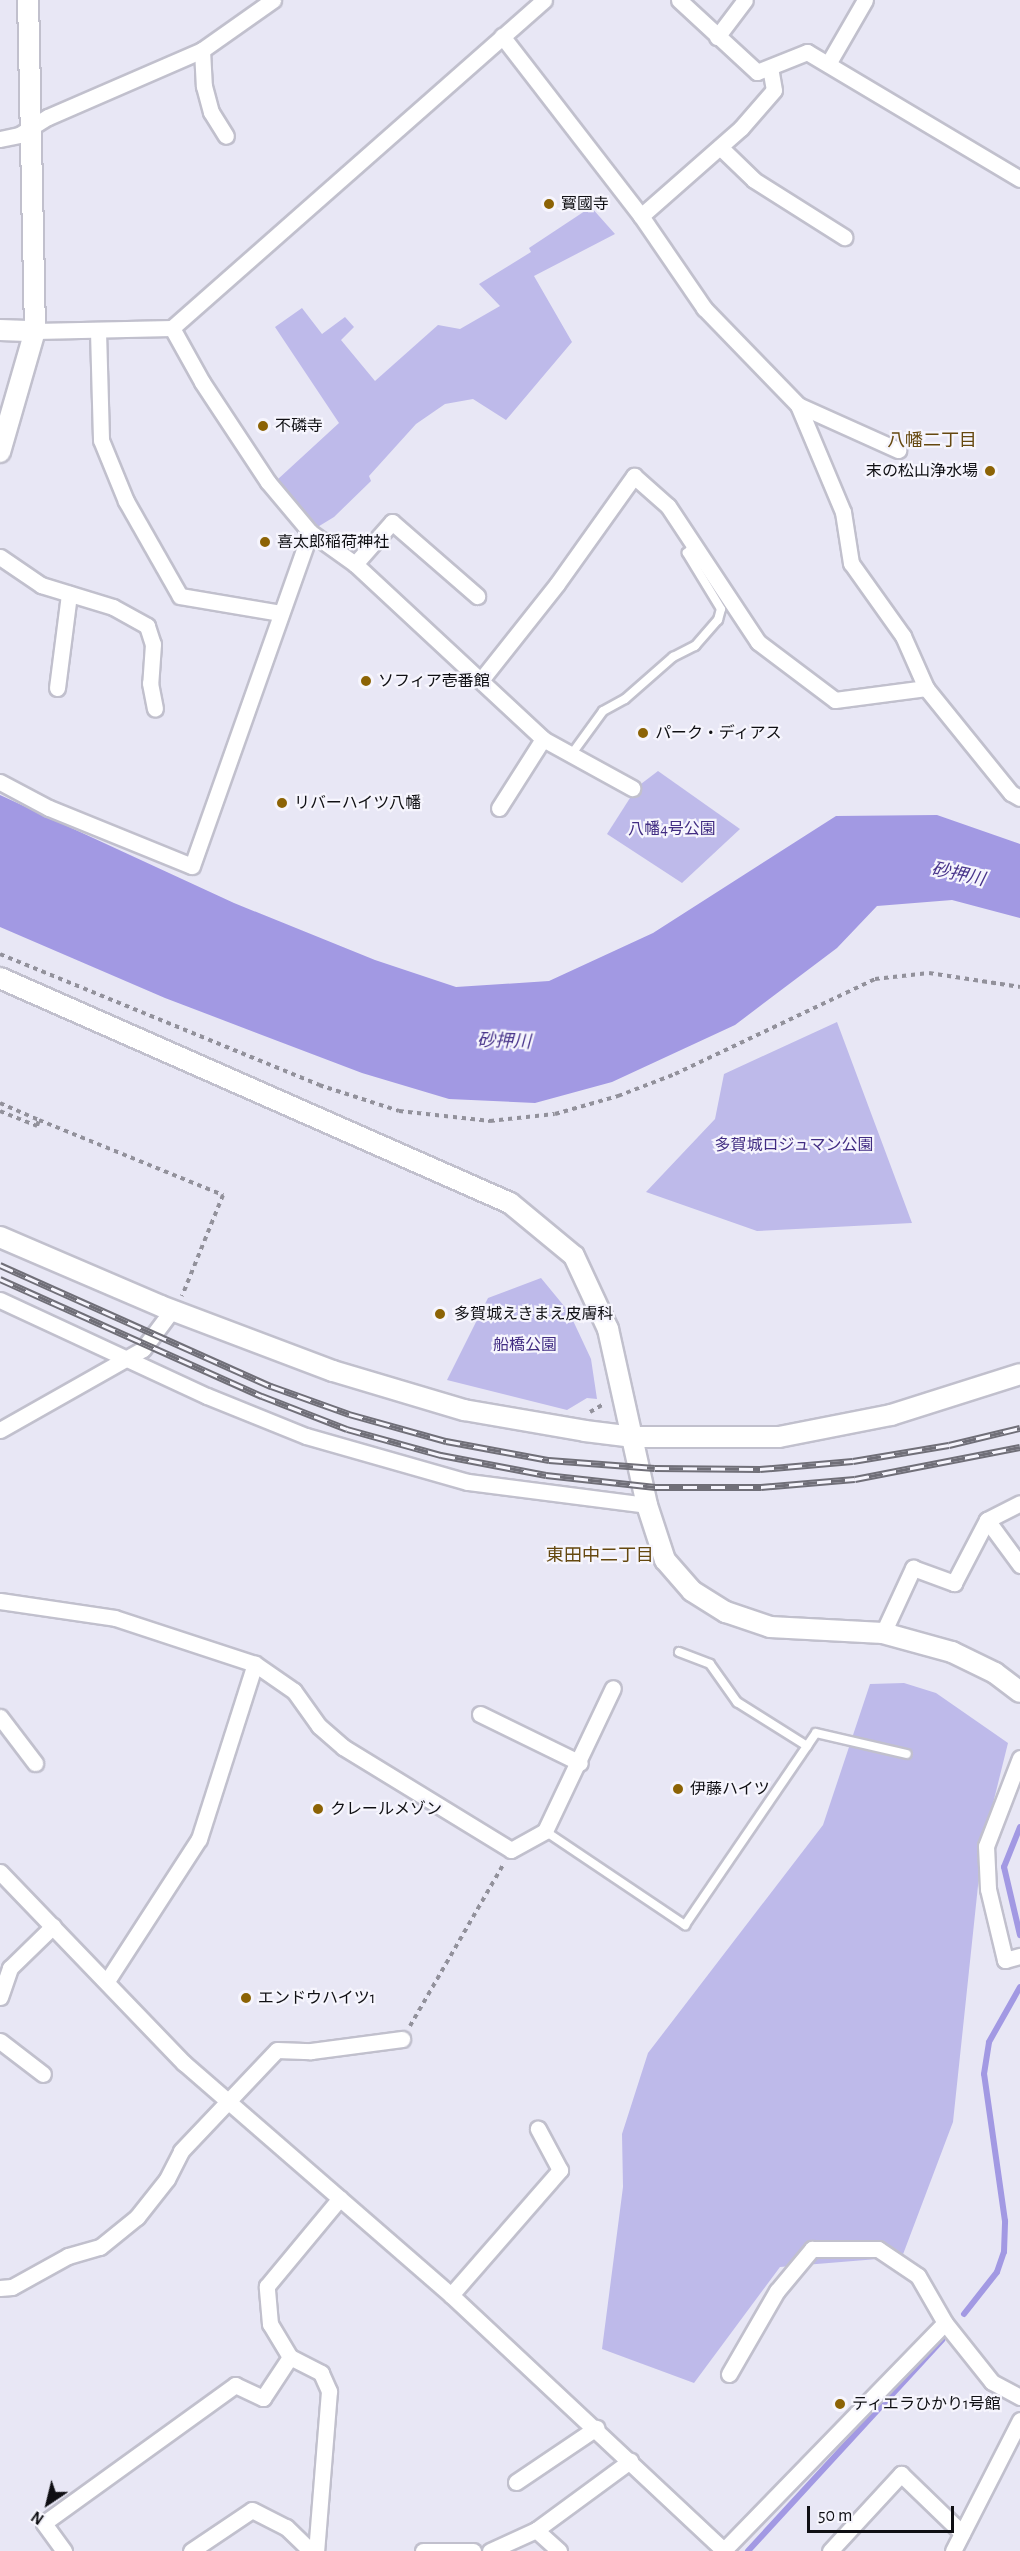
<!DOCTYPE html>
<meta charset="utf-8">
<style>
body{margin:0}
#map{position:relative;width:1020px;height:2551px;overflow:hidden;background:#e8e7f5;font-family:"Alegreya Sans","Noto Sans JP",sans-serif}
div>[style]{position:absolute}
[style*='--x']{left:calc(var(--x)*1px);top:calc(var(--y)*1px);width:calc(var(--w)*1px);rotate:calc(var(--a)*1deg)}
.green>*{inset:0;background:#bebaea}
.water>*{inset:0;background:#a299e3}
.stream>*{height:6px;margin:-3px;padding:0 3px;transform-origin:3px;border-radius:3px;background:#a299e3}
.path>*{height:4px;margin-top:-2px;transform-origin:0;background:repeating-linear-gradient(90deg,#92919b 0 4.5px,transparent 0 9px)}
.roads{filter:drop-shadow(2px 0 #c1c0cd) drop-shadow(-2px 0 #c1c0cd) drop-shadow(0 2px #c1c0cd) drop-shadow(0 -2px #c1c0cd)}
.service>*{height:8px;margin:-4px;padding:0 4px;transform-origin:4px;border-radius:4px;background:#fff}
.minor>*{height:15px;margin:-7.5px;padding:0 7.5px;transform-origin:7.5px;border-radius:7.5px;background:#fff}
.tertiary>*{height:20px;margin:-10px;padding:0 10px;transform-origin:10px;border-radius:10px;background:#fff}
.rail>*{height:7px;margin-top:-3.5px;transform-origin:0;background:repeating-linear-gradient(90deg,#f6f5fd 0 14px,#706f78 0 28px);box-sizing:border-box;border-block:2px solid #706f78}
.dots>*{width:16px;height:16px;translate:-50% -50%;box-sizing:border-box;border:3px solid #f6f5fd;border-radius:50%}
span{translate:-50% -50%;white-space:nowrap;text-align:center;line-height:1.15;-webkit-text-stroke:4.5px #f6f5fd;paint-order:stroke}
.poi-label{font-size:16px;color:#0f0f13}
.left{translate:0 -50%;text-align:left}
.right{translate:-100% -50%;text-align:right}
.park-label{font-size:16px;color:#412c82}
.neighbourhood-label{font-size:18px;color:#65480f}
.water-label{font-size:18px;color:#49358b;font-style:italic}
.north{position:absolute;left:18px;top:2473px;width:60px;height:60px;-webkit-text-stroke:4px #f6f5fd;paint-order:stroke;rotate:215deg;font-size:16px;font-weight:700;line-height:24px;text-align:center;color:#0f0f13}
.north::after{content:'';display:block;margin:auto;width:21px;height:27px;background:#0f0f13;clip-path:polygon(50% 0,100% 100%,50% 72%,0 100%)}
.scale{position:absolute;left:807px;top:2506px;width:147px;height:27px;box-sizing:border-box;border:3px solid #0f0f13;border-top:0;padding-left:8px;font-size:18px;line-height:21px;white-space:nowrap;color:#0f0f13;-webkit-text-stroke:4px #f6f5fd;paint-order:stroke}
</style>
<div id="map">
<div class="green">
<div style="clip-path:polygon(591px 207px,615px 234px,534px 276px,572px 342px,506px 420px,473px 399px,445px 404px,416px 424px,369px 476px,371px 481px,334px 517px,316px 528px,277px 480px,339px 423px,275px 327px,302px 308px,322px 334px,345px 317px,354px 327px,341px 340px,375px 381px,438px 325px,460px 329px,500px 306px,479px 284px,531px 252px,529px 248px)"></div>
<div style="clip-path:polygon(658px 771px,740px 829px,682px 883px,607px 834px,637px 787px)"></div>
<div style="clip-path:polygon(837px 1022px,912px 1223px,757px 1231px,646px 1192px,715px 1119px,724px 1074px)"></div>
<div style="clip-path:polygon(541px 1278px,569px 1312px,591px 1359px,597px 1399px,587px 1398px,567px 1410px,447px 1380px,488px 1298px)"></div>
<div style="clip-path:polygon(904px 1683px,936px 1693px,1008px 1743px,982px 1848px,953px 2122px,902px 2257px,780px 2267px,694px 2383px,602px 2349px,623px 2187px,622px 2134px,648px 2053px,823px 1825px,870px 1684px)"></div>
</div>
<div class="water">
<div style="clip-path:polygon(0 795px,234px 903px,375px 960px,456px 987px,549px 981px,653px 933px,836px 816px,937px 815px,1020px 844px,1020px 918px,952px 900px,877px 906px,837px 948px,735px 1025px,612px 1082px,535px 1103px,449px 1099px,362px 1073px,165px 998px,0 927px)"></div>
</div>
<div class="stream">
<div style="--x:1020;--y:1827;--w:43;--a:111.8"></div>
<div style="--x:1004;--y:1867;--w:70;--a:76.8"></div>
<div style="--x:964;--y:2314;--w:53;--a:-51.8"></div>
<div style="--x:997;--y:2272;--w:21;--a:-71"></div>
<div style="--x:1004;--y:2252;--w:31;--a:-88"></div>
<div style="--x:1005;--y:2221;--w:148;--a:-98.1"></div>
<div style="--x:984;--y:2074;--w:32;--a:-81"></div>
<div style="--x:989;--y:2042;--w:63;--a:-60.6"></div>
<div style="--x:748;--y:2551;--w:287;--a:-47.4"></div>
</div>
<div class="path">
<div style="--x:0;--y:954;--w:345;--a:22.3"></div>
<div style="--x:319;--y:1085;--w:84;--a:18"></div>
<div style="--x:399;--y:1111;--w:92;--a:6.3"></div>
<div style="--x:490;--y:1121;--w:65;--a:-6.1"></div>
<div style="--x:555;--y:1114;--w:66;--a:-15.9"></div>
<div style="--x:618;--y:1096;--w:61;--a:-21.1"></div>
<div style="--x:675;--y:1074;--w:221;--a:-25.4"></div>
<div style="--x:875;--y:979;--w:54;--a:-6.3"></div>
<div style="--x:929;--y:973;--w:92;--a:8.7"></div>
<div style="--x:0;--y:1103;--w:43;--a:23.6"></div>
<div style="--x:0;--y:1111;--w:40;--a:22"></div>
<div style="--x:37;--y:1126;--w:6;--a:-72"></div>
<div style="--x:39;--y:1120;--w:199;--a:22.2"></div>
<div style="--x:223;--y:1195;--w:109;--a:112.1"></div>
<div style="--x:590;--y:1412;--w:14;--a:-30"></div>
<div style="--x:410;--y:2026;--w:188;--a:-60"></div>
</div>
<div class="roads">
<div class="service">
<div style="--x:571;--y:755;--w:54;--a:-54"></div>
<div style="--x:603;--y:711;--w:25;--a:-29"></div>
<div style="--x:625;--y:699;--w:64;--a:-41.2"></div>
<div style="--x:673;--y:657;--w:25;--a:-27"></div>
<div style="--x:695;--y:646;--w:35;--a:-49"></div>
<div style="--x:718;--y:620;--w:11;--a:-75"></div>
<div style="--x:721;--y:609;--w:66;--a:-121.3"></div>
<div style="--x:687;--y:553;--w:9;--a:-49"></div>
<div style="--x:679;--y:1652;--w:33;--a:21"></div>
<div style="--x:710;--y:1664;--w:47;--a:54.6"></div>
<div style="--x:737;--y:1702;--w:83;--a:32.2"></div>
<div style="--x:545;--y:1831;--w:169;--a:33.9"></div>
<div style="--x:685;--y:1925;--w:232;--a:-55.7"></div>
<div style="--x:816;--y:1733;--w:93;--a:13"></div>
</div>
<div class="minor">
<div style="--x:679;--y:0;--w:106;--a:42.7"></div>
<div style="--x:757;--y:72;--w:54;--a:-21.8"></div>
<div style="--x:807;--y:52;--w:248;--a:30.8"></div>
<div style="--x:502;--y:36;--w:227;--a:52.3"></div>
<div style="--x:641;--y:216;--w:112;--a:55.6"></div>
<div style="--x:704;--y:308;--w:135;--a:45.9"></div>
<div style="--x:798;--y:405;--w:116;--a:67.2"></div>
<div style="--x:843;--y:512;--w:52;--a:81.1"></div>
<div style="--x:851;--y:563;--w:90;--a:54.5"></div>
<div style="--x:903;--y:636;--w:57;--a:66.1"></div>
<div style="--x:926;--y:688;--w:135;--a:51"></div>
<div style="--x:1011;--y:793;--w:10;--a:29"></div>
<div style="--x:717;--y:37;--w:46;--a:-52.9"></div>
<div style="--x:202;--y:50;--w:36;--a:87"></div>
<div style="--x:204;--y:86;--w:27;--a:75"></div>
<div style="--x:211;--y:112;--w:28;--a:58"></div>
<div style="--x:828;--y:64;--w:74;--a:-60"></div>
<div style="--x:0;--y:139;--w:19;--a:-12"></div>
<div style="--x:19;--y:135;--w:34;--a:-32"></div>
<div style="--x:48;--y:117;--w:168;--a:-23.5"></div>
<div style="--x:202;--y:50;--w:87;--a:-35.2"></div>
<div style="--x:720;--y:147;--w:47;--a:44.1"></div>
<div style="--x:754;--y:180;--w:107;--a:32.3"></div>
<div style="--x:641;--y:216;--w:133;--a:-41.3"></div>
<div style="--x:741;--y:128;--w:50;--a:-49"></div>
<div style="--x:774;--y:90;--w:23;--a:-100"></div>
<div style="--x:172;--y:328;--w:62;--a:60.9"></div>
<div style="--x:202;--y:382;--w:120;--a:56.6"></div>
<div style="--x:268;--y:482;--w:65;--a:50"></div>
<div style="--x:310;--y:532;--w:55;--a:35.4"></div>
<div style="--x:355;--y:564;--w:257;--a:42.9"></div>
<div style="--x:543;--y:739;--w:102;--a:28.8"></div>
<div style="--x:35;--y:331;--w:137;--a:-1.3"></div>
<div style="--x:172;--y:328;--w:496;--a:-41.4"></div>
<div style="--x:98;--y:331;--w:109;--a:88.4"></div>
<div style="--x:101;--y:440;--w:66;--a:67.7"></div>
<div style="--x:126;--y:501;--w:109;--a:60.4"></div>
<div style="--x:180;--y:596;--w:102;--a:9.6"></div>
<div style="--x:798;--y:405;--w:110;--a:24.2"></div>
<div style="--x:0;--y:557;--w:50;--a:34.3"></div>
<div style="--x:41;--y:585;--w:75;--a:17"></div>
<div style="--x:113;--y:607;--w:39;--a:29"></div>
<div style="--x:147;--y:626;--w:19;--a:72"></div>
<div style="--x:153;--y:644;--w:39;--a:94"></div>
<div style="--x:150;--y:683;--w:26;--a:79"></div>
<div style="--x:355;--y:564;--w:56;--a:-48.6"></div>
<div style="--x:392;--y:522;--w:113;--a:41"></div>
<div style="--x:481;--y:680;--w:122;--a:-51.6"></div>
<div style="--x:557;--y:584;--w:133;--a:-54.5"></div>
<div style="--x:634;--y:476;--w:45;--a:41.4"></div>
<div style="--x:668;--y:506;--w:163;--a:56.5"></div>
<div style="--x:758;--y:642;--w:96;--a:37"></div>
<div style="--x:835;--y:700;--w:92;--a:-7.5"></div>
<div style="--x:57;--y:688;--w:95;--a:-82.7"></div>
<div style="--x:0;--y:782;--w:55;--a:28"></div>
<div style="--x:49;--y:808;--w:154;--a:22.1"></div>
<div style="--x:192;--y:866;--w:354;--a:-70.5"></div>
<div style="--x:499;--y:808;--w:82;--a:-57.5"></div>
<div style="--x:0;--y:1300;--w:228;--a:24.9"></div>
<div style="--x:207;--y:1396;--w:107;--a:22"></div>
<div style="--x:306;--y:1436;--w:168;--a:15.9"></div>
<div style="--x:468;--y:1482;--w:180;--a:7.3"></div>
<div style="--x:0;--y:1430;--w:164;--a:-29.5"></div>
<div style="--x:143;--y:1349;--w:49;--a:-53.4"></div>
<div style="--x:987;--y:1520;--w:56;--a:53.7"></div>
<div style="--x:0;--y:1601;--w:116;--a:8.4"></div>
<div style="--x:115;--y:1618;--w:147;--a:18.2"></div>
<div style="--x:255;--y:1664;--w:47;--a:34.7"></div>
<div style="--x:294;--y:1691;--w:43;--a:54.5"></div>
<div style="--x:319;--y:1726;--w:32;--a:41"></div>
<div style="--x:343;--y:1747;--w:197;--a:31.5"></div>
<div style="--x:511;--y:1850;--w:39;--a:-29"></div>
<div style="--x:545;--y:1831;--w:158;--a:-64.6"></div>
<div style="--x:883;--y:1633;--w:72;--a:-65.2"></div>
<div style="--x:913;--y:1568;--w:44;--a:20.1"></div>
<div style="--x:954;--y:1583;--w:71;--a:-62.4"></div>
<div style="--x:987;--y:1520;--w:37;--a:-27"></div>
<div style="--x:480;--y:1714;--w:111;--a:26.1"></div>
<div style="--x:0;--y:1717;--w:58;--a:52.7"></div>
<div style="--x:1020;--y:1758;--w:94;--a:111.1"></div>
<div style="--x:986;--y:1846;--w:43;--a:87.3"></div>
<div style="--x:988;--y:1889;--w:73;--a:76.5"></div>
<div style="--x:1005;--y:1960;--w:16;--a:-15"></div>
<div style="--x:0;--y:1872;--w:265;--a:46.1"></div>
<div style="--x:184;--y:2063;--w:354;--a:41"></div>
<div style="--x:451;--y:2295;--w:375;--a:43.1"></div>
<div style="--x:107;--y:1981;--w:169;--a:-57.1"></div>
<div style="--x:199;--y:1839;--w:184;--a:-72.3"></div>
<div style="--x:0;--y:1997;--w:31;--a:-71"></div>
<div style="--x:10;--y:1968;--w:60;--a:-44.3"></div>
<div style="--x:0;--y:2041;--w:54;--a:37.5"></div>
<div style="--x:0;--y:2288;--w:12;--a:-5"></div>
<div style="--x:12;--y:2287;--w:64;--a:-29"></div>
<div style="--x:68;--y:2256;--w:33;--a:-16"></div>
<div style="--x:100;--y:2247;--w:48;--a:-39"></div>
<div style="--x:137;--y:2217;--w:48;--a:-51.7"></div>
<div style="--x:167;--y:2179;--w:31;--a:-63"></div>
<div style="--x:181;--y:2151;--w:139;--a:-46.5"></div>
<div style="--x:277;--y:2050;--w:34;--a:2"></div>
<div style="--x:311;--y:2051;--w:92;--a:-7.5"></div>
<div style="--x:451;--y:2295;--w:166;--a:-48.9"></div>
<div style="--x:560;--y:2170;--w:47;--a:-118.2"></div>
<div style="--x:290;--y:2357;--w:39;--a:-121"></div>
<div style="--x:270;--y:2324;--w:38;--a:-95"></div>
<div style="--x:267;--y:2286;--w:114;--a:-50.3"></div>
<div style="--x:729;--y:2374;--w:96;--a:-60"></div>
<div style="--x:777;--y:2291;--w:55;--a:-50.2"></div>
<div style="--x:812;--y:2249;--w:66;--a:0"></div>
<div style="--x:878;--y:2249;--w:48;--a:34"></div>
<div style="--x:918;--y:2276;--w:54;--a:60.1"></div>
<div style="--x:945;--y:2323;--w:75;--a:51.5"></div>
<div style="--x:992;--y:2382;--w:32;--a:28"></div>
<div style="--x:516;--y:2482;--w:97;--a:-34"></div>
<div style="--x:536;--y:2530;--w:31;--a:42"></div>
<div style="--x:64;--y:2551;--w:34;--a:-126"></div>
<div style="--x:44;--y:2523;--w:236;--a:-35.8"></div>
<div style="--x:235;--y:2385;--w:31;--a:25"></div>
<div style="--x:263;--y:2398;--w:49;--a:-56.6"></div>
<div style="--x:290;--y:2357;--w:35;--a:27"></div>
<div style="--x:321;--y:2373;--w:20;--a:66"></div>
<div style="--x:329;--y:2391;--w:161;--a:94.6"></div>
<div style="--x:191;--y:2551;--w:73;--a:-33.9"></div>
<div style="--x:252;--y:2510;--w:38;--a:27"></div>
<div style="--x:286;--y:2527;--w:35;--a:44"></div>
<div style="--x:423;--y:2551;--w:50;--a:0"></div>
<div style="--x:490;--y:2551;--w:51;--a:-24.5"></div>
<div style="--x:536;--y:2530;--w:117;--a:-36.3"></div>
<div style="--x:723;--y:2551;--w:318;--a:-45.8"></div>
<div style="--x:830;--y:2551;--w:105;--a:-47.3"></div>
<div style="--x:901;--y:2474;--w:85;--a:44"></div>
<div style="--x:953;--y:2551;--w:147;--a:-62.9"></div>
</div>
<div class="tertiary">
<div style="--x:0;--y:330;--w:35;--a:2"></div>
<div style="--x:0;--y:452;--w:126;--a:-73.9"></div>
<div style="--x:35;--y:331;--w:331;--a:-91.2"></div>
<div style="--x:0;--y:978;--w:557;--a:23.81"></div>
<div style="--x:510;--y:1203;--w:83;--a:39.6"></div>
<div style="--x:574;--y:1256;--w:81;--a:65"></div>
<div style="--x:608;--y:1329;--w:180;--a:77.5"></div>
<div style="--x:647;--y:1505;--w:58;--a:71.9"></div>
<div style="--x:665;--y:1560;--w:41;--a:48.9"></div>
<div style="--x:692;--y:1591;--w:40;--a:32"></div>
<div style="--x:726;--y:1612;--w:46;--a:18.8"></div>
<div style="--x:770;--y:1627;--w:113;--a:3"></div>
<div style="--x:883;--y:1633;--w:72;--a:15.4"></div>
<div style="--x:952;--y:1652;--w:48;--a:26"></div>
<div style="--x:995;--y:1673;--w:31;--a:37"></div>
<div style="--x:0;--y:1237;--w:175;--a:23.2"></div>
<div style="--x:161;--y:1306;--w:184;--a:20.7"></div>
<div style="--x:333;--y:1371;--w:137;--a:16.6"></div>
<div style="--x:464;--y:1410;--w:123;--a:9.8"></div>
<div style="--x:585;--y:1431;--w:49;--a:7"></div>
<div style="--x:634;--y:1437;--w:145;--a:0"></div>
<div style="--x:779;--y:1437;--w:114;--a:-11.1"></div>
<div style="--x:891;--y:1415;--w:135;--a:-17.6"></div>
</div>
</div>
<div class="rail">
<div style="--x:0;--y:1265;--w:297;--a:24.1"></div>
<div style="--x:271;--y:1386;--w:83;--a:19.7"></div>
<div style="--x:349;--y:1414;--w:101;--a:15.6"></div>
<div style="--x:446;--y:1441;--w:105;--a:10.5"></div>
<div style="--x:549;--y:1460;--w:106;--a:4.3"></div>
<div style="--x:655;--y:1468;--w:105;--a:0.5"></div>
<div style="--x:760;--y:1469;--w:93;--a:-4.9"></div>
<div style="--x:853;--y:1461;--w:97;--a:-9.5"></div>
<div style="--x:949;--y:1445;--w:73;--a:-13.5"></div>
<div style="--x:0;--y:1279;--w:287;--a:24.1"></div>
<div style="--x:262;--y:1396;--w:91;--a:21.2"></div>
<div style="--x:347;--y:1429;--w:98;--a:15.5"></div>
<div style="--x:441;--y:1455;--w:107;--a:10.8"></div>
<div style="--x:546;--y:1475;--w:110;--a:6.3"></div>
<div style="--x:655;--y:1487;--w:106;--a:0"></div>
<div style="--x:761;--y:1487;--w:94;--a:-4.9"></div>
<div style="--x:855;--y:1479;--w:168;--a:-11"></div>
</div>
<div class="dots">
<div style="left:549px;top:204px;background:#8c6305"></div>
<div style="left:263px;top:426px;background:#8c6305"></div>
<div style="left:990px;top:471px;background:#8c6305"></div>
<div style="left:265px;top:542px;background:#8c6305"></div>
<div style="left:366px;top:681px;background:#8c6305"></div>
<div style="left:643px;top:733px;background:#8c6305"></div>
<div style="left:282px;top:803px;background:#8c6305"></div>
<div style="left:440px;top:1314px;background:#8c6305"></div>
<div style="left:678px;top:1789px;background:#8c6305"></div>
<div style="left:318px;top:1809px;background:#8c6305"></div>
<div style="left:246px;top:1998px;background:#8c6305"></div>
<div style="left:840px;top:2404px;background:#8c6305"></div>
</div>
<div class="poi-label">
<span class="left" style="left:561px;top:204px">寳國寺</span>
<span class="left" style="left:275px;top:426px">不磷寺</span>
<span class="right" style="left:978px;top:471px">末の松山浄水場</span>
<span class="left" style="left:277px;top:542px">喜太郎稲荷神社</span>
<span class="left" style="left:378px;top:681px">ソフィア壱番館</span>
<span class="left" style="left:655px;top:733px">パーク・ディアス</span>
<span class="left" style="left:294px;top:803px">リバーハイツ八幡</span>
<span class="left" style="left:454px;top:1314px">多賀城えきまえ皮膚科</span>
<span class="left" style="left:690px;top:1789px">伊藤ハイツ</span>
<span class="left" style="left:330px;top:1809px">クレールメゾン</span>
<span class="left" style="left:258px;top:1998px">エンドウハイツ1</span>
<span class="left" style="left:852px;top:2404px">ティエラひかり1号館</span>
</div>
<div class="park-label">
<span style="left:672px;top:829px">八幡4号公園</span>
<span style="left:794px;top:1145px">多賀城ロジュマン公園</span>
<span style="left:525px;top:1345px">船橋公園</span>
</div>
<div class="neighbourhood-label">
<span style="left:932px;top:441px">八幡二丁目</span>
<span style="left:600px;top:1556px">東田中二丁目</span>
</div>
<div class="water-label">
<span style="left:958px;top:875px;rotate:12deg">砂押川</span>
<span style="left:504px;top:1042px;rotate:2deg">砂押川</span>
</div>
<div class="north">N</div>
<div class="scale">50 m</div>
</div>
